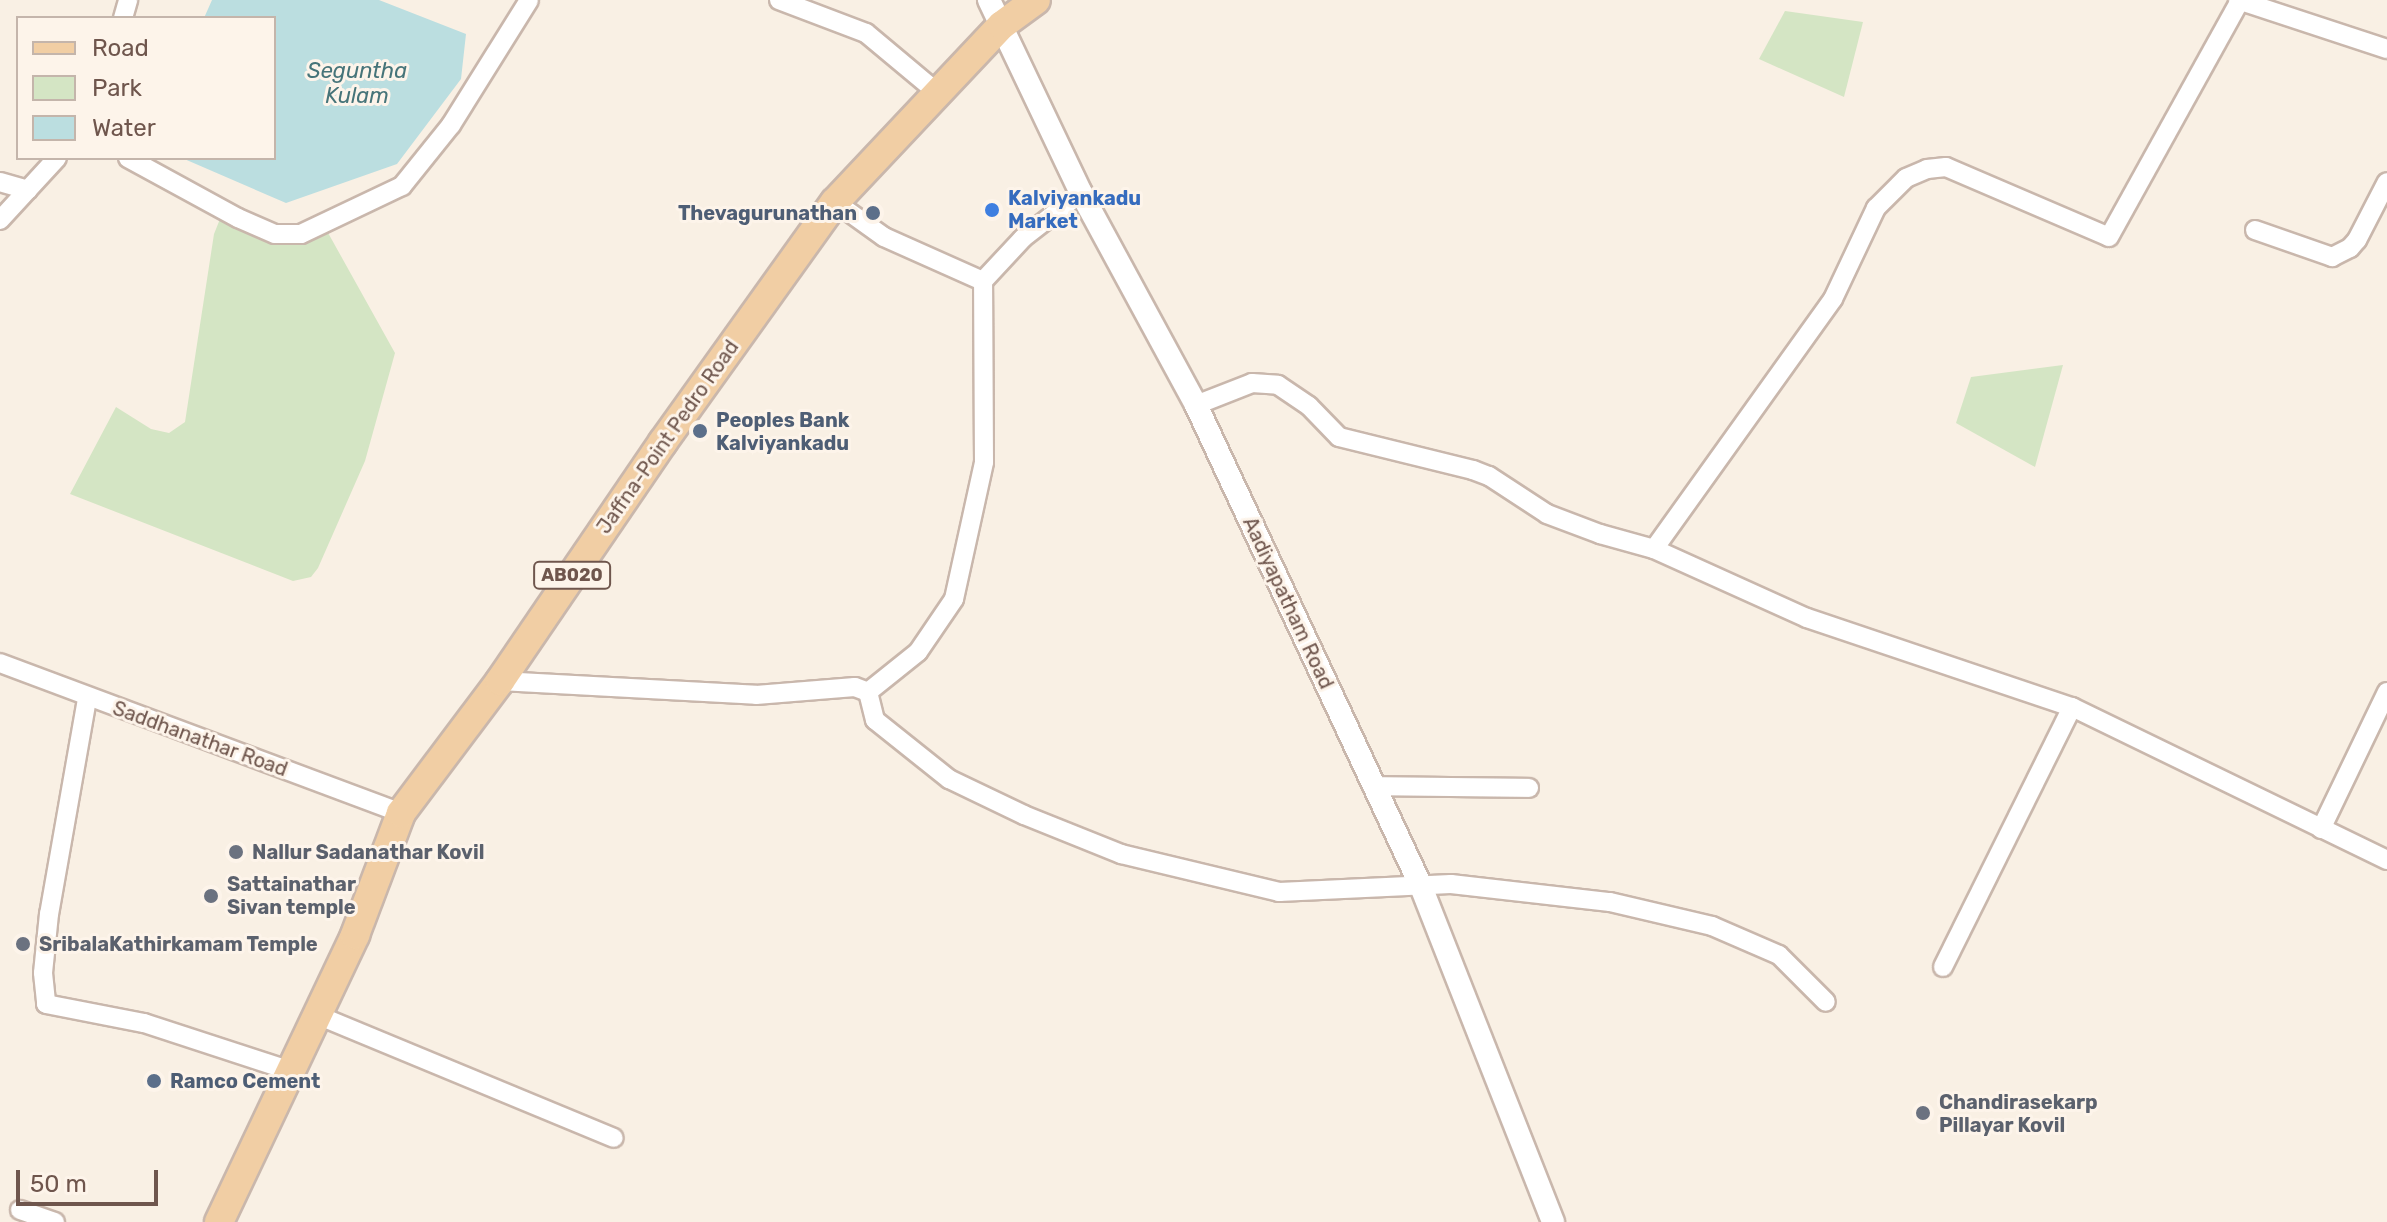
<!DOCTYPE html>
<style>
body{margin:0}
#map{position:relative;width:2387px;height:1222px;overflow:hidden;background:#f9f0e4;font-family:Rubik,sans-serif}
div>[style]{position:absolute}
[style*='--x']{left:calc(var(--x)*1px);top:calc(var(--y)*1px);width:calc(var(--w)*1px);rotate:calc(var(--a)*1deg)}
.green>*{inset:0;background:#d4e5c4}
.water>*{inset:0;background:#bbdee0}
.roads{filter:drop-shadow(2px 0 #c9b7ac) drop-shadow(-2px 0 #c9b7ac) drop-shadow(0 2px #c9b7ac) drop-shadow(0 -2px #c9b7ac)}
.minor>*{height:18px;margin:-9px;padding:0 9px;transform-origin:9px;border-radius:9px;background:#fff}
.tertiary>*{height:22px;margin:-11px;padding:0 11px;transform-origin:11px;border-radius:11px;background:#fff}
.primary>*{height:28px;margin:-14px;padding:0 14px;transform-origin:14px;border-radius:14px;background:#f1cea4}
.dots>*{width:22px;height:22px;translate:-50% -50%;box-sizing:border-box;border:4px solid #fdf4ea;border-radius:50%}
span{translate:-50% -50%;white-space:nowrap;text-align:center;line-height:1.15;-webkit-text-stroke:6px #fdf4ea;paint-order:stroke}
.shield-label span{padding:2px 6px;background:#fdf4ea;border:2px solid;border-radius:6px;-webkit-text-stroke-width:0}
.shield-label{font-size:18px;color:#6f564d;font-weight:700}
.shop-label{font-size:20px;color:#366cbe;font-weight:700}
.left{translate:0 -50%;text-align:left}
.service-label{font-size:20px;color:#4e5e75;font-weight:700}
.right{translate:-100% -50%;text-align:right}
.street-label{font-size:20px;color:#6f564d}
.worship-label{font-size:20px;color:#5b616d;font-weight:700}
.water-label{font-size:22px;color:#467479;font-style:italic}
.legend{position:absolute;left:16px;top:16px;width:260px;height:144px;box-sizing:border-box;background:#fdf4ea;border:2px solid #c4b5ab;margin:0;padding:10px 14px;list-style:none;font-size:24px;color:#6f564d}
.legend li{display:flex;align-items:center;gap:16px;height:40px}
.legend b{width:40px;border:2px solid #c4b5ab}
.scale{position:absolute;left:16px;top:1170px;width:142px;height:36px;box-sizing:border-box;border:4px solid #6f564d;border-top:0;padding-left:10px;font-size:24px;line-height:28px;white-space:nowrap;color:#6f564d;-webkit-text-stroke:6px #fdf4ea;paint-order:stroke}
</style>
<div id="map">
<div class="green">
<div style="clip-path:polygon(1785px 11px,1863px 22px,1844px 97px,1759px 59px)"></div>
<div style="clip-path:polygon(224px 209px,275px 234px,322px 222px,395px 353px,365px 461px,318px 568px,311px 577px,293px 581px,70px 494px,116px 407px,151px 429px,169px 433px,185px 422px,214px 234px)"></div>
<div style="clip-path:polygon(2063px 365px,2035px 467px,1956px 423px,1971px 377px)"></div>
</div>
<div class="water">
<div style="clip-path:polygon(212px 0,379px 0,466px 34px,461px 79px,397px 164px,286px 203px,182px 158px,274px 158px,274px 18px,204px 18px)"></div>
</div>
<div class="roads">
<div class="minor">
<div style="--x:779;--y:0;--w:93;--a:20.8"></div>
<div style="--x:866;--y:33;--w:95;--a:39.9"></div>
<div style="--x:2238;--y:0;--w:157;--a:18.2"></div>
<div style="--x:123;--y:18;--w:19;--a:-74"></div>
<div style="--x:128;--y:158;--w:125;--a:28.6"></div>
<div style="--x:238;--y:218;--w:40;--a:23.4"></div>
<div style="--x:275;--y:234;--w:26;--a:0"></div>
<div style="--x:301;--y:234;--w:112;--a:-25.4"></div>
<div style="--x:402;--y:186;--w:78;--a:-51.2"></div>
<div style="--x:451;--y:125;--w:147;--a:-58"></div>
<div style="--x:0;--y:182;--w:29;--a:16"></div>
<div style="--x:835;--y:202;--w:60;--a:35.5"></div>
<div style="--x:884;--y:237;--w:108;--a:24"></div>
<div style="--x:0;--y:220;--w:84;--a:-47.4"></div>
<div style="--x:2255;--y:230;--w:82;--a:19.3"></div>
<div style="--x:2332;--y:257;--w:20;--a:-27"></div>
<div style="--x:2350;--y:248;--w:11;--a:-49"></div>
<div style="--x:2357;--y:240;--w:65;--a:-62.7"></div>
<div style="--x:1196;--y:405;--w:60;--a:-21.4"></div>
<div style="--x:1252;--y:383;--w:26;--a:4"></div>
<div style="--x:1278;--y:385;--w:37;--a:34"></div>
<div style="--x:1309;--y:406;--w:43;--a:45.9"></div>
<div style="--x:1339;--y:437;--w:138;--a:13.8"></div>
<div style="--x:1473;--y:470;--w:17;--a:21"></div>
<div style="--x:1489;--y:476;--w:69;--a:33.2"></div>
<div style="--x:1547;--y:514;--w:57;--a:20.7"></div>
<div style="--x:1600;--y:534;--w:56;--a:15.5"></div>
<div style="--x:1654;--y:549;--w:168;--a:24.3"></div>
<div style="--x:1807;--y:618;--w:280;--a:18.6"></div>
<div style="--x:2072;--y:707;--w:350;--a:25.9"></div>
<div style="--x:1654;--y:549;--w:307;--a:-54.4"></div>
<div style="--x:1833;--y:299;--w:101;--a:-64.7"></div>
<div style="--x:1876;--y:208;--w:42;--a:-45"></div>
<div style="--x:1906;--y:178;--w:23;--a:-23"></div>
<div style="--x:1927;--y:169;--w:19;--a:-6"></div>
<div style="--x:1946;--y:167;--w:177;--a:23.2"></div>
<div style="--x:2109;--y:237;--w:270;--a:-61"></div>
<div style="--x:0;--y:663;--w:428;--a:20.5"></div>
<div style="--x:500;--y:681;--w:256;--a:3.1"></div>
<div style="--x:756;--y:695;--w:99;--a:-4.6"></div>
<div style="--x:855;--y:687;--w:14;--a:21"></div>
<div style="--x:868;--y:692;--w:29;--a:76"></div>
<div style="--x:875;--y:720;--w:95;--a:38.6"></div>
<div style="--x:949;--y:779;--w:83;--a:25.6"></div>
<div style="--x:1024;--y:815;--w:105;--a:21.9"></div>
<div style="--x:1121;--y:854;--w:163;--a:13.5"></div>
<div style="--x:1279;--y:892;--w:172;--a:-2.7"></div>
<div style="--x:1451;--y:884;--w:160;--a:6.5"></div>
<div style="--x:1610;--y:902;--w:105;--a:13.2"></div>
<div style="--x:1712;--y:926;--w:73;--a:23.4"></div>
<div style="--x:1779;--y:955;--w:66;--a:45"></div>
<div style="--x:868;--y:692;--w:64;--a:-38.7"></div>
<div style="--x:918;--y:652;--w:64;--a:-55.8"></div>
<div style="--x:954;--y:599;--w:140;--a:-77.6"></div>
<div style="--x:984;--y:462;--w:181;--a:-90.3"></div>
<div style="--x:983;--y:281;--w:59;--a:-47.1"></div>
<div style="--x:1023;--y:238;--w:73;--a:-37.8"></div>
<div style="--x:87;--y:699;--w:218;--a:100"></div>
<div style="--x:49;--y:914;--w:59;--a:95.8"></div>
<div style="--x:43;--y:973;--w:31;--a:84"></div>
<div style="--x:46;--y:1004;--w:100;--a:11"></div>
<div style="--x:144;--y:1023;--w:155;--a:18.1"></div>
<div style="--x:1372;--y:786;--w:157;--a:0.7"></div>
<div style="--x:2321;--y:829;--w:152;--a:-64.3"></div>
<div style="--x:1943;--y:967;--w:290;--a:-63.6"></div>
<div style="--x:317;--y:1015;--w:321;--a:22.5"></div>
<div style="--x:20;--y:1210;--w:37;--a:19"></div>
</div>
<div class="tertiary">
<div style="--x:989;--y:0;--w:214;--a:64.5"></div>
<div style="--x:1081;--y:193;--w:241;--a:61.5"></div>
<div style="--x:1196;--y:405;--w:529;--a:64.94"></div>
<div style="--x:1420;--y:884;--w:363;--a:68.5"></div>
</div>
<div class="primary">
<div style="--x:219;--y:1222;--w:318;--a:-64.6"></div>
<div style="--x:355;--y:935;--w:130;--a:-69.3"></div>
<div style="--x:401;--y:813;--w:165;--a:-53.1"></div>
<div style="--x:500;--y:681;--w:289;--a:-55.7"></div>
<div style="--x:663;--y:442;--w:295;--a:-54.4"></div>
<div style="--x:835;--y:202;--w:243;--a:-46.7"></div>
<div style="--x:1002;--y:25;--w:42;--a:-36.3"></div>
</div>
</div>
<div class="dots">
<div style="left:992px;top:210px;background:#3f7fe0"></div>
<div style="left:873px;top:213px;background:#5c6f8a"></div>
<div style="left:700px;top:431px;background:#5c6f8a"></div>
<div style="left:236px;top:852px;background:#6b7280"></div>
<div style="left:211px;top:896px;background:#6b7280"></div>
<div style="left:23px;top:944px;background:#6b7280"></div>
<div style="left:154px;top:1081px;background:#5c6f8a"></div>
<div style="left:1923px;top:1113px;background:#6b7280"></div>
</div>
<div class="shield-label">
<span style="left:572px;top:575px">AB020</span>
</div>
<div class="shop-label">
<span class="left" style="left:1008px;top:210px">Kalviyankadu<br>Market</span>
</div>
<div class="service-label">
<span class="right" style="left:857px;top:213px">Thevagurunathan</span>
<span class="left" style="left:716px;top:432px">Peoples Bank<br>Kalviyankadu</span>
<span class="left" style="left:170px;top:1081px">Ramco Cement</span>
</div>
<div class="street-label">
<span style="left:668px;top:437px;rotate:-55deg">Jaffna-Point Pedro Road</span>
<span style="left:1288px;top:603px;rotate:65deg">Aadiyapatham Road</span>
<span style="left:200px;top:739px;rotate:20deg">Saddhanathar Road</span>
</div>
<div class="worship-label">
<span class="left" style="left:252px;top:852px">Nallur Sadanathar Kovil</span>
<span class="left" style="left:227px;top:896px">Sattainathar<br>Sivan temple</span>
<span class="left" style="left:39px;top:944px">SribalaKathirkamam Temple</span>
<span class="left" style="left:1939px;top:1114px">Chandirasekarp<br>Pillayar Kovil</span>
</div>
<div class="water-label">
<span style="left:357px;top:83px">Seguntha<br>Kulam</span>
</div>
<ul class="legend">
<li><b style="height:10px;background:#f1cea4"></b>Road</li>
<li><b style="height:22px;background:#d4e5c4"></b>Park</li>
<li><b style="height:22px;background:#bbdee0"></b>Water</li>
</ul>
<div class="scale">50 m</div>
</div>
